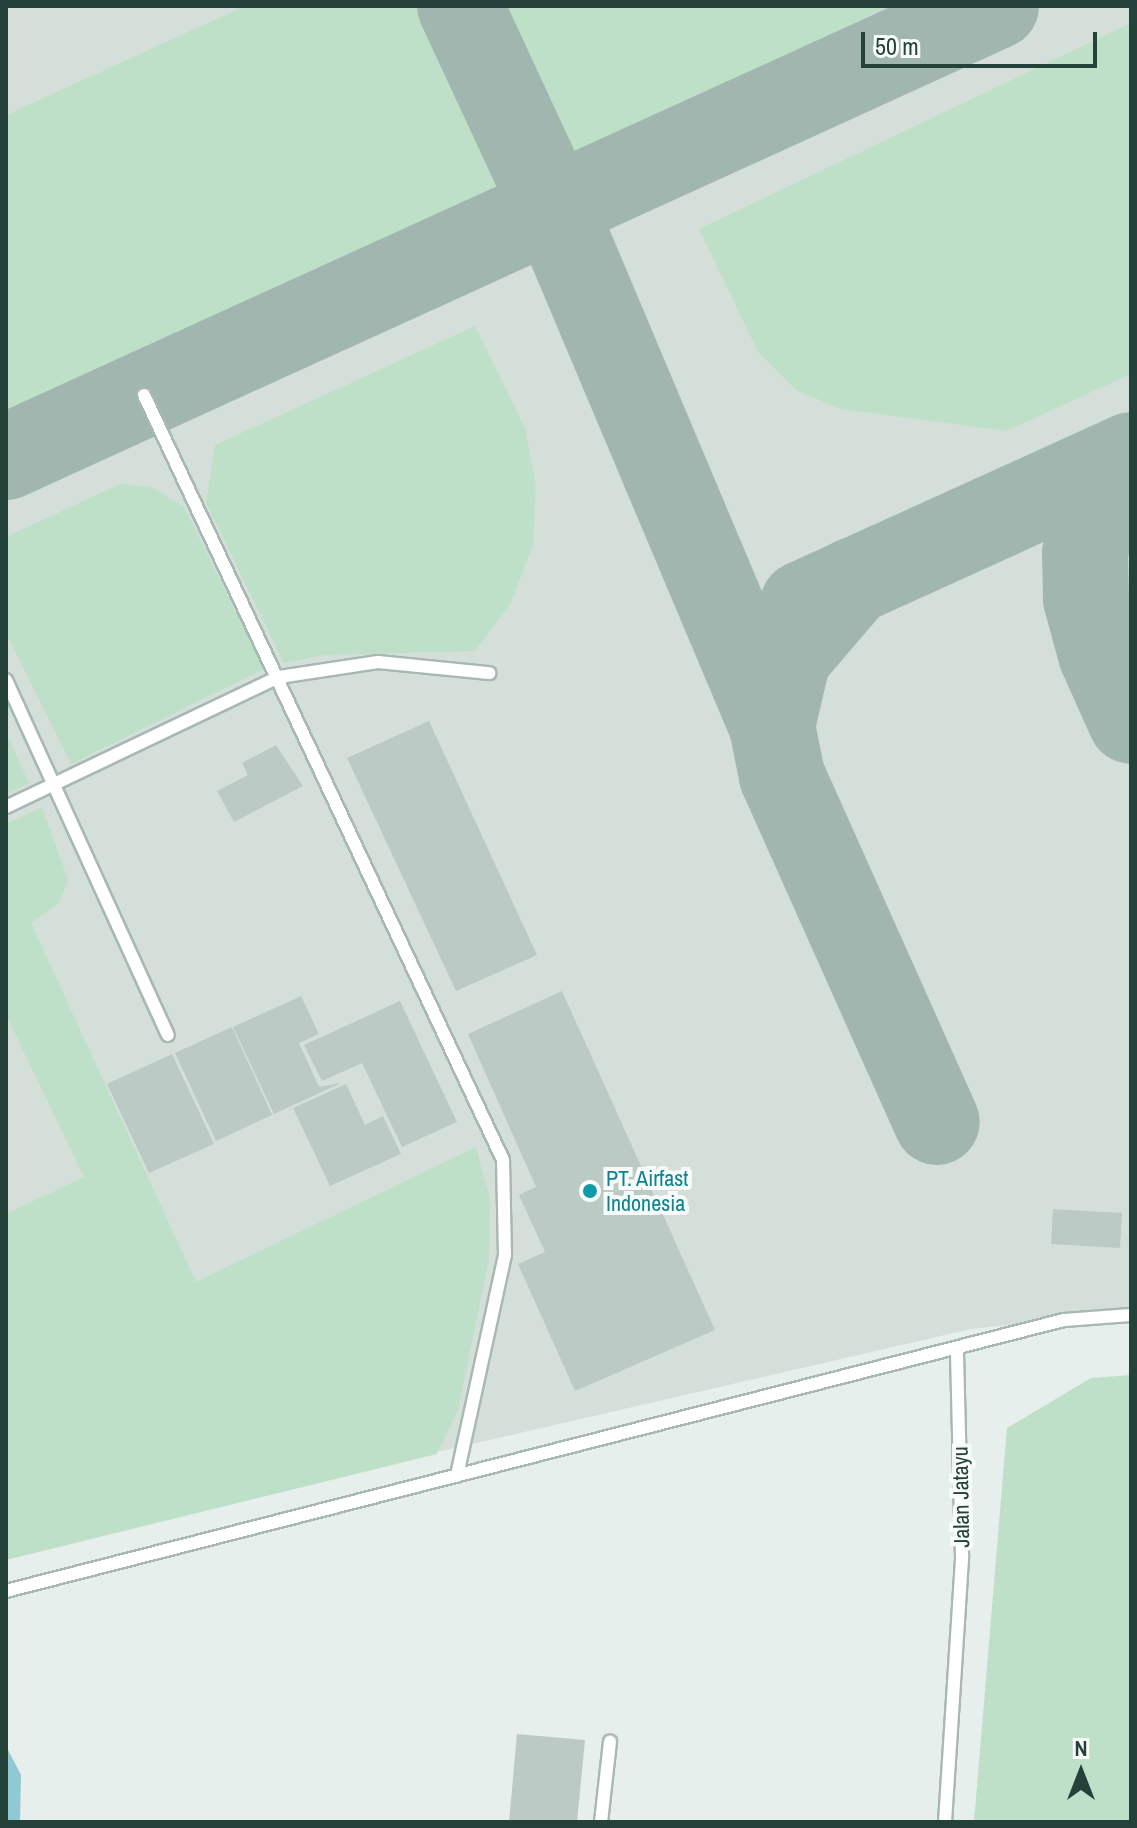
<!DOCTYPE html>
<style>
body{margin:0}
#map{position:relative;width:1137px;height:1828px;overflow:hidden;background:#e6efeb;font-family:"Archivo Narrow",sans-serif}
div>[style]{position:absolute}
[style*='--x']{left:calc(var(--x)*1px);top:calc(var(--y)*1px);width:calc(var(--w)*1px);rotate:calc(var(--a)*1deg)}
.built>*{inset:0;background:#d4dfda}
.green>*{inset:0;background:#bfe0c8}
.water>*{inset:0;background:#8ec9d4}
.taxiway>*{height:86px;margin:-43px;padding:0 43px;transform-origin:43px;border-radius:43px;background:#a2b6b0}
.building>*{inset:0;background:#bbcac4}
.roads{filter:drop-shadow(2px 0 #a8b8b2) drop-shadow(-2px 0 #a8b8b2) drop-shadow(0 2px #a8b8b2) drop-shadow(0 -2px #a8b8b2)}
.service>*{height:12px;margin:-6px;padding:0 6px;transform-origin:6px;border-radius:6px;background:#fff}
.dots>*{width:22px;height:22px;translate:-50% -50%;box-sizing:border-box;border:4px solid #f7fbf9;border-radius:50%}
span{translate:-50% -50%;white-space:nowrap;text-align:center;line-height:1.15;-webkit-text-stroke:8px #f7fbf9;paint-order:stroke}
.culture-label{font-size:22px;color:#0d838f}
.left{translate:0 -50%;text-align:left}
.street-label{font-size:22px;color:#24423a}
.frame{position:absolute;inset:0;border:8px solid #24423a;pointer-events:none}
.north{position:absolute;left:1041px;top:1732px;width:80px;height:80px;-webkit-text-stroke:6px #f7fbf9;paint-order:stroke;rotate:0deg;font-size:22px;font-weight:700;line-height:32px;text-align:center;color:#24423a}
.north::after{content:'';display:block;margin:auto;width:28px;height:36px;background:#24423a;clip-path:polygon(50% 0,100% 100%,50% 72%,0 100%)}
.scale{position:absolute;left:861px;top:32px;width:236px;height:36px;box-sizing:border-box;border:4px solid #24423a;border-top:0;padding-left:10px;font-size:24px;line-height:28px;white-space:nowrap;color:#24423a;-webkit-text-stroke:6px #f7fbf9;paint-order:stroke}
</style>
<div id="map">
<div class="built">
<div style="clip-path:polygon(6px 6px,1131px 6px,1131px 1312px,971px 1329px,333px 1476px,6px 1560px)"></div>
</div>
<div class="green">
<div style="clip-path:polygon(245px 6px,996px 6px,6px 458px,6px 115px)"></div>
<div style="clip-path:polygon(1131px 23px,1131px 374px,1006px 431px,841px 409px,796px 390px,758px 352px,699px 229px)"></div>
<div style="clip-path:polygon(475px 326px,525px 428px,536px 486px,533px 545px,510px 605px,475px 651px,325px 655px,284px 663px,206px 503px,215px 445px)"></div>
<div style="clip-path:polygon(120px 484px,152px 487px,184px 507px,264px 669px,71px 764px,6px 633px,6px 537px)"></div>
<div style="clip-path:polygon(6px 732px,29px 783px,6px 794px)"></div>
<div style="clip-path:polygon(42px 807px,68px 880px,59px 903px,31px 923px,196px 1282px,476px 1147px,490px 1199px,489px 1259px,458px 1410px,437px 1454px,6px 1560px,6px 1214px,84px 1177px,6px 1015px,6px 824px)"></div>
<div style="clip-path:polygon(1131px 1375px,1131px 1822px,974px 1822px,1007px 1428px,1091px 1378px)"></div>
</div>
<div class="water">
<div style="clip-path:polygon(6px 1746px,21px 1775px,20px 1822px,6px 1822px)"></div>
</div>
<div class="taxiway">
<div style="--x:460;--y:6;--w:226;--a:65.1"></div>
<div style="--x:555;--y:211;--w:559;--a:67.15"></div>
<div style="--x:6;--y:457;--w:1088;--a:-24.49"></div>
<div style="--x:1131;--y:461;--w:64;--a:126.7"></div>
<div style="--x:1093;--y:512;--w:43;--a:100.8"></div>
<div style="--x:1085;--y:554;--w:45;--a:88.7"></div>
<div style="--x:1086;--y:599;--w:57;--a:74.7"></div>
<div style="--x:1101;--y:654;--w:73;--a:65.9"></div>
<div style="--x:854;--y:580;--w:101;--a:130.6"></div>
<div style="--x:788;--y:657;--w:71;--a:103.1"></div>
<div style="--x:772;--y:726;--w:51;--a:78.7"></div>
<div style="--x:782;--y:776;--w:379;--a:65.9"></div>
<div style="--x:803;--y:604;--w:360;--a:-24.4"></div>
</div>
<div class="building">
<div style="clip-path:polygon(429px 721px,537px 955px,456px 991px,347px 758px)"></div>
<div style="clip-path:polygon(276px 745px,303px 786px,234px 822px,217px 791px,248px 775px,242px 763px)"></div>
<div style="clip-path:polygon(562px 991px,715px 1330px,575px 1391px,518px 1264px,545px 1252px,519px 1195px,536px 1187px,468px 1034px)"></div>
<div style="clip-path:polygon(301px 996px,319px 1034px,299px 1043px,319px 1087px,341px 1083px,274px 1114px,233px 1027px)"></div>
<div style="clip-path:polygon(400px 1001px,457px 1122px,402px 1147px,362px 1063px,322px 1081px,304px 1045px)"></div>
<div style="clip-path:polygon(232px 1027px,272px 1115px,216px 1141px,175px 1053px)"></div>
<div style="clip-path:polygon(172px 1054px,214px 1144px,149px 1173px,107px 1084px)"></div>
<div style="clip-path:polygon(346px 1084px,365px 1125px,383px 1116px,401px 1154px,330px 1186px,293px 1108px)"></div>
<div style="clip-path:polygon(1053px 1209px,1122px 1213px,1120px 1248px,1051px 1244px)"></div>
<div style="clip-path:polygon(517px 1734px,585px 1740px,577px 1822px,509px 1822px)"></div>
</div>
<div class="roads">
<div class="service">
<div style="--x:144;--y:395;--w:845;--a:64.86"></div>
<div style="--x:503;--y:1160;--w:95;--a:88.8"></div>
<div style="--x:505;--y:1255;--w:226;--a:102.3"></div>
<div style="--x:6;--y:680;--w:390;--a:65.5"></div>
<div style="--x:6;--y:807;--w:302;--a:-25.5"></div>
<div style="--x:279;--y:677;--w:100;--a:-8.6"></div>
<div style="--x:378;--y:662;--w:112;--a:5.7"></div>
<div style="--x:6;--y:1591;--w:1092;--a:-14.37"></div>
<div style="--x:1064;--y:1320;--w:67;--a:-4.3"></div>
<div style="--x:601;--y:1822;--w:81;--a:-83.6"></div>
<div style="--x:945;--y:1822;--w:266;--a:-86.3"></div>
<div style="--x:962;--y:1557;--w:207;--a:-91.4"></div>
</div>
</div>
<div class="dots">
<div style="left:590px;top:1191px;background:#0f9aa8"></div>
</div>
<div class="culture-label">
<span class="left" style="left:606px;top:1191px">PT. Airfast<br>Indonesia</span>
</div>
<div class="street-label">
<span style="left:961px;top:1497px;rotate:-91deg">Jalan Jatayu</span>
</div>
<div class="frame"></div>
<div class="north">N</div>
<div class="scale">50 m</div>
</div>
